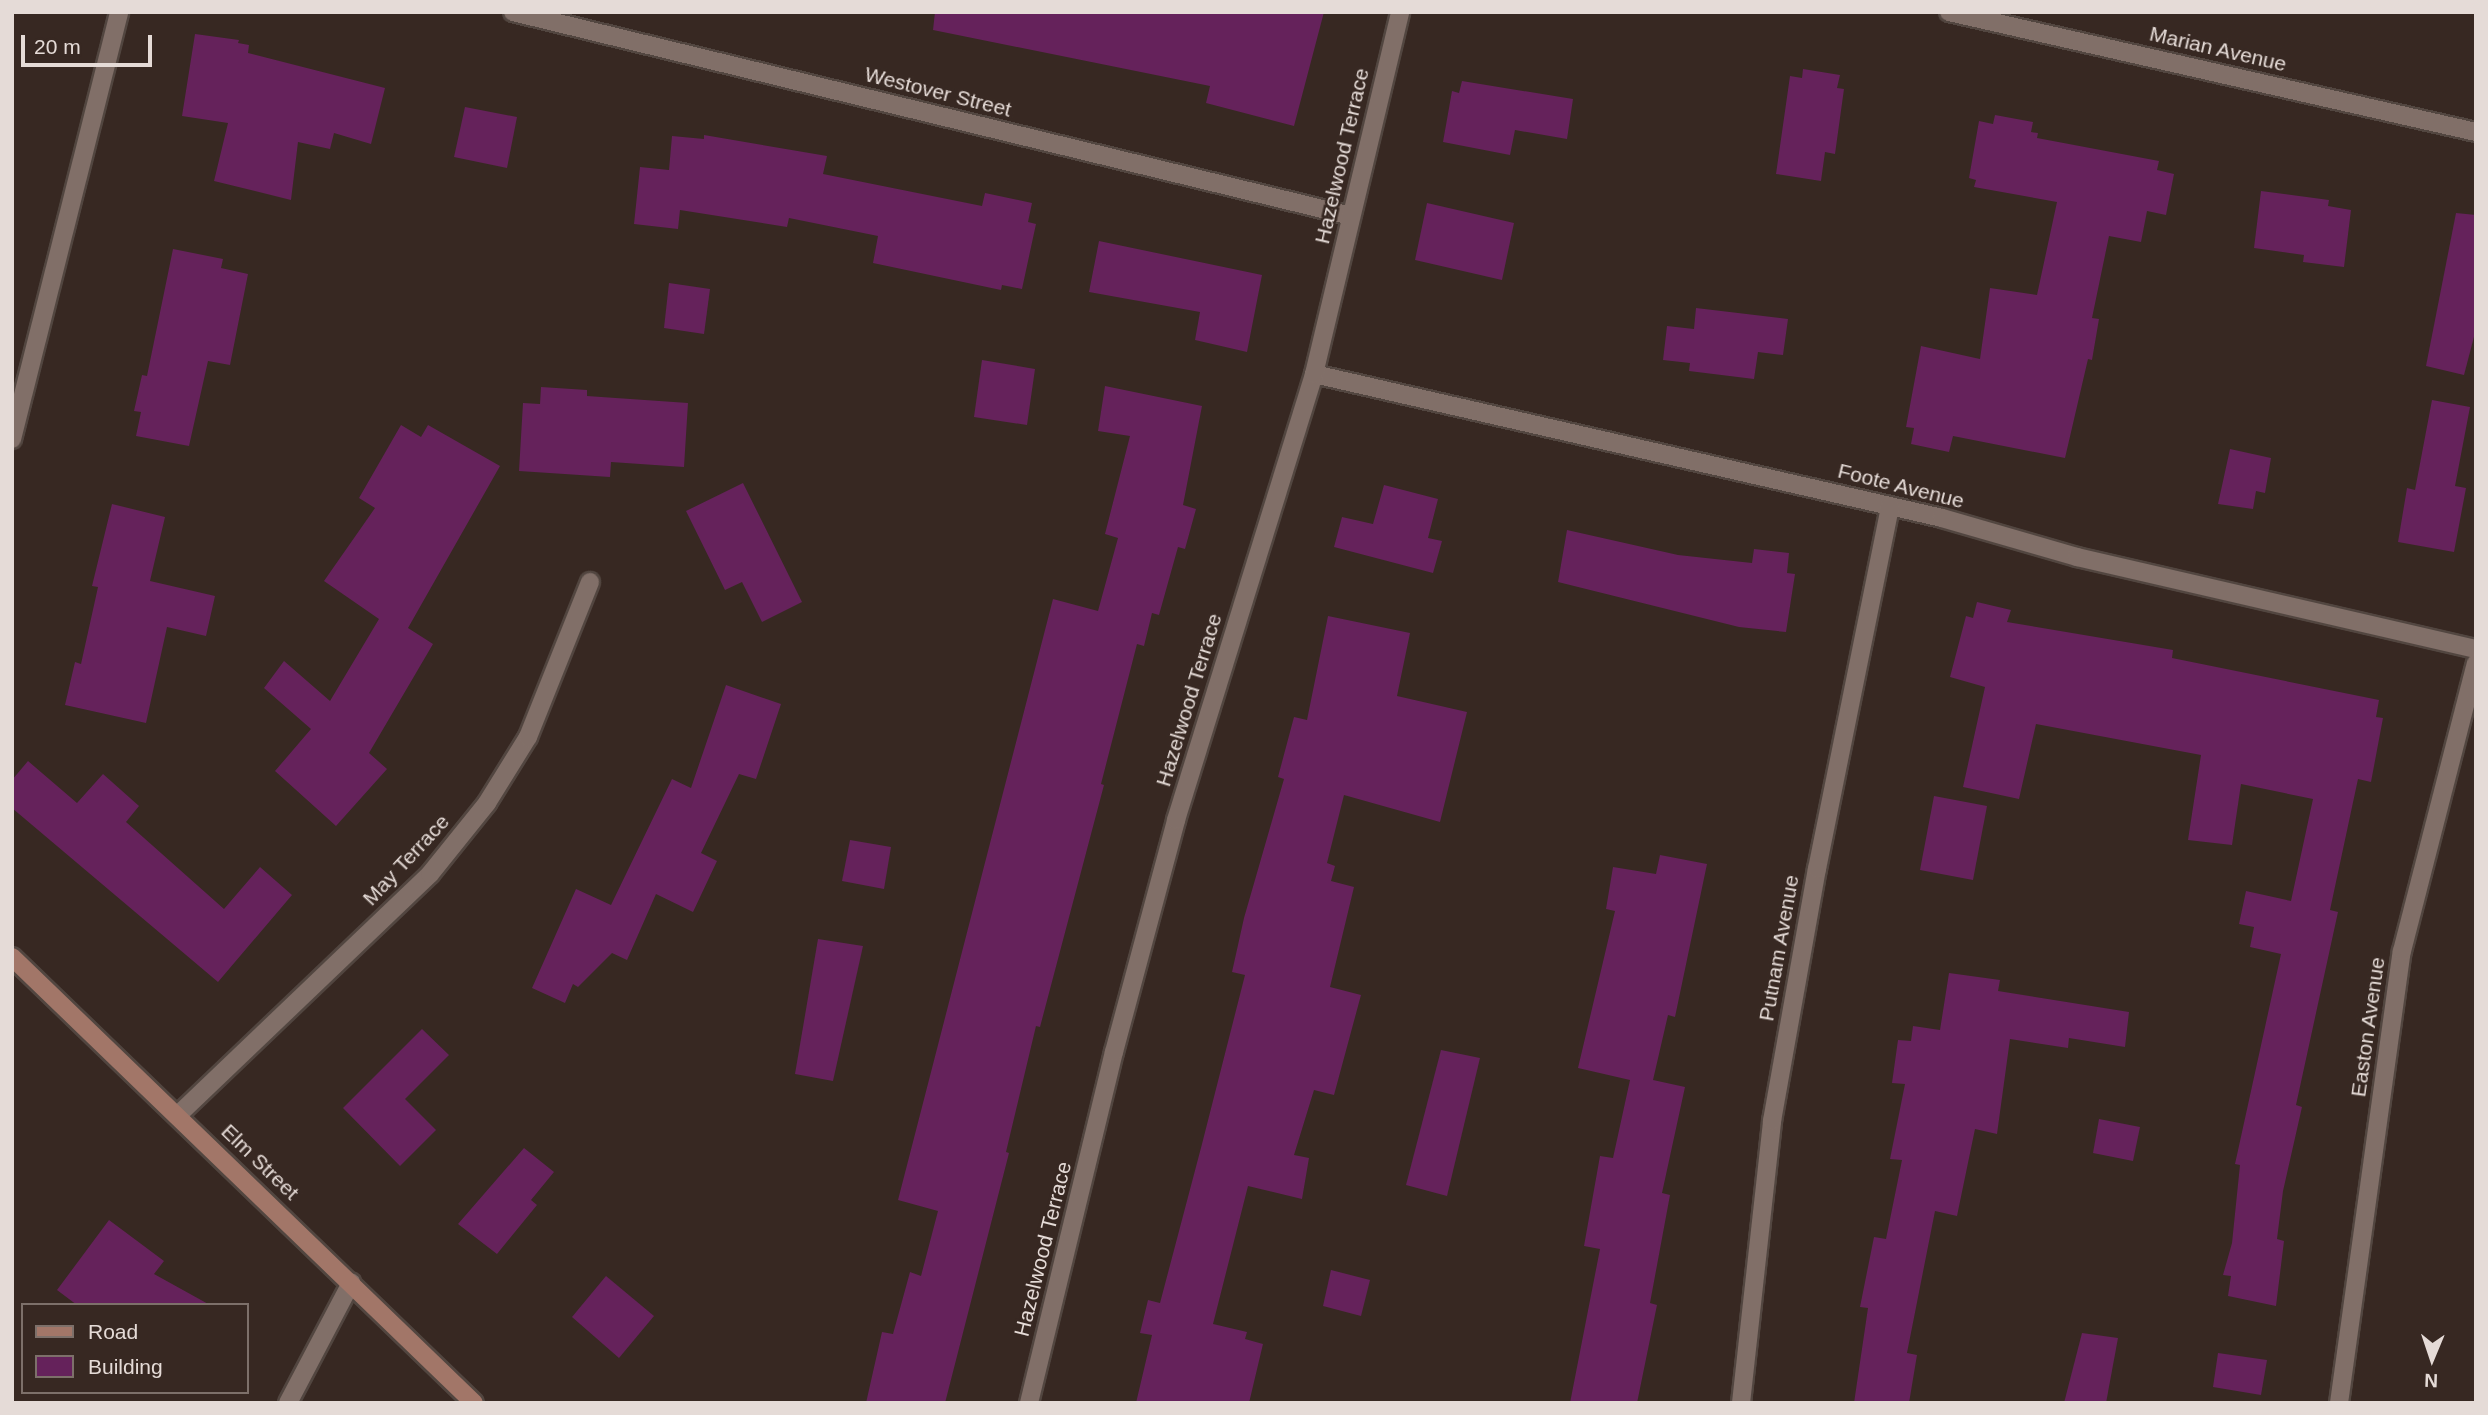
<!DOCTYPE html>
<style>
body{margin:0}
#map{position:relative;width:2488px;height:1415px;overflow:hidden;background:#372822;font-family:Helvetica,sans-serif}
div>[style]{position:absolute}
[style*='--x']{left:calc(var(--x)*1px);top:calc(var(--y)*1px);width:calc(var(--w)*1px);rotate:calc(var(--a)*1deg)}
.building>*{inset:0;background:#65225b}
.roads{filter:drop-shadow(2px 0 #524640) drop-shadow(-2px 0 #524640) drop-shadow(0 2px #524640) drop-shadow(0 -2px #524640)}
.street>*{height:18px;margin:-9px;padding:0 9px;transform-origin:9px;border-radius:9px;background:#816f68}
.secondary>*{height:18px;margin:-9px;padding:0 9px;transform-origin:9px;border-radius:9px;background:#a27668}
span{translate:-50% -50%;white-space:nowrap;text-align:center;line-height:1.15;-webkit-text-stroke:5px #372822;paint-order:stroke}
.street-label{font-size:21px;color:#e5dbd7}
.frame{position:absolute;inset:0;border:14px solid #e5dbd7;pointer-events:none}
.legend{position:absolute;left:21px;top:1303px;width:228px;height:91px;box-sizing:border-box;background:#372822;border:2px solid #7d706a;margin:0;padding:9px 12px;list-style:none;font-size:21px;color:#e5dbd7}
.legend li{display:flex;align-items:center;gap:14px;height:35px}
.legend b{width:35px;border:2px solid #7d706a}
.north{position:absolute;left:2397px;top:1324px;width:70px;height:70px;-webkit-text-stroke:5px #372822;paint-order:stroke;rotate:182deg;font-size:19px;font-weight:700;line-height:28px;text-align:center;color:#e5dbd7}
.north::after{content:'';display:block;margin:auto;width:24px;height:32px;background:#e5dbd7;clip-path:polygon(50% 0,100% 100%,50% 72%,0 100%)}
.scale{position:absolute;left:21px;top:35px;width:131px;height:32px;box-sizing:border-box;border:4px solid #e5dbd7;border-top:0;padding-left:9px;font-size:21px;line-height:24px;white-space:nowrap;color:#e5dbd7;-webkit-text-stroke:5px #372822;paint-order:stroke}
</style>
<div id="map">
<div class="building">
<div style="clip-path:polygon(935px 12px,1324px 12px,1294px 126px,1206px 103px,1210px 86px,933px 30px)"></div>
<div style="clip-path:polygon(195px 34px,239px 40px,238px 43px,249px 45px,248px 53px,385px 88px,371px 144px,334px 133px,330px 149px,298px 142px,291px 200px,214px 181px,228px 123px,182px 116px)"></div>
<div style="clip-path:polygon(1803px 69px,1840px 75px,1837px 88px,1844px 89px,1835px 154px,1825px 152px,1821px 181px,1776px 174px,1790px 76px,1802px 78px)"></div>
<div style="clip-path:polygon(1462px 81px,1573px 99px,1567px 139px,1515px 130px,1510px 155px,1443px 142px,1452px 91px,1459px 93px)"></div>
<div style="clip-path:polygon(465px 107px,517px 117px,507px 168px,454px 157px)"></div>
<div style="clip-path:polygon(1995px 115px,2033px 122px,2031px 132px,2038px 133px,2037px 138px,2159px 161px,2157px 170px,2174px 174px,2166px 215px,2147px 211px,2141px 242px,2109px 236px,2092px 318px,2099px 319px,2092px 360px,2088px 359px,2065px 458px,1953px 436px,1949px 452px,1911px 444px,1914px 428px,1906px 427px,1921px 346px,1980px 359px,1990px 288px,2037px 295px,2057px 202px,1974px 187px,1976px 180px,1969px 178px,1979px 121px,1993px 124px)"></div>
<div style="clip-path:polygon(704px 135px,827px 156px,823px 174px,982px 206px,985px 193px,1032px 203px,1028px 222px,1036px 224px,1022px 289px,1002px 285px,1001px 290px,873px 263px,878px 236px,789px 218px,787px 227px,680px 210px,678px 229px,634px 224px,640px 167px,669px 170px,672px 136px,704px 139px)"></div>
<div style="clip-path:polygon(2261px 191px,2329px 200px,2328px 206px,2351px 210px,2344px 267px,2303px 262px,2304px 255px,2254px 248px)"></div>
<div style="clip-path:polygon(1427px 203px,1514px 223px,1502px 280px,1415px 260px)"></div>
<div style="clip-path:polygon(2456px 213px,2476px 215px,2476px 329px,2464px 375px,2426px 366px)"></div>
<div style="clip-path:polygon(1099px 241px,1262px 275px,1247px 352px,1195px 340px,1200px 312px,1089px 292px)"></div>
<div style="clip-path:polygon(173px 249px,223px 259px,221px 268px,248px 274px,230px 365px,208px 361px,189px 446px,136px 436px,141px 412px,134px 411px,142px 375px,147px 376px)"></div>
<div style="clip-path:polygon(669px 283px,710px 289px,704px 334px,664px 328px)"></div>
<div style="clip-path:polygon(1696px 308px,1788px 319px,1783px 355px,1758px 352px,1754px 379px,1689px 371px,1690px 363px,1663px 360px,1667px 326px,1694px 329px)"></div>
<div style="clip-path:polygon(982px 360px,1035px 369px,1027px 425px,974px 417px)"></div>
<div style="clip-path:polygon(1105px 386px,1202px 406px,1183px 505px,1196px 509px,1185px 549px,1178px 547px,1159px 615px,1152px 613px,1144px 646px,1137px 644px,1101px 784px,1104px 785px,1040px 1027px,1036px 1026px,1006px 1152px,1009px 1153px,945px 1403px,866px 1403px,882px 1332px,893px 1334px,910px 1272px,921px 1276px,938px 1211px,898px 1200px,1053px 599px,1098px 611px,1118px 538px,1105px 534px,1130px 436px,1098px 431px)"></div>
<div style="clip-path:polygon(541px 387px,587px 390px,587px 396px,688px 403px,684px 467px,611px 462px,610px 477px,519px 471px,523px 403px,540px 404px)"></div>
<div style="clip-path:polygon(2432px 400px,2470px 407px,2455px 486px,2466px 488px,2454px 552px,2398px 542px,2407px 488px,2415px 490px)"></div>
<div style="clip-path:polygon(401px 425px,421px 437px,428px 425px,500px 466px,408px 628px,433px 644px,369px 753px,387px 769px,336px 826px,275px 771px,311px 729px,264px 688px,284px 661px,330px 701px,379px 619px,324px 581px,375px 508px,359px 498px)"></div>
<div style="clip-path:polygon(2230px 449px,2271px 458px,2265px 493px,2256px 491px,2253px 509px,2218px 504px)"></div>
<div style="clip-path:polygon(743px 483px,802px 602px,762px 622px,742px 582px,725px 590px,686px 511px)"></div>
<div style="clip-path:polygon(1384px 485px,1438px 499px,1428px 538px,1442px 541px,1433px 573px,1334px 547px,1342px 517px,1373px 524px)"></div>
<div style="clip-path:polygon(112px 504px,165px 517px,150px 581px,215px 596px,206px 636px,167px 627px,146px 723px,65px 705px,75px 662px,81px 664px,98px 587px,92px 586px)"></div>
<div style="clip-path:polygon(1567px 530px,1678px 555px,1752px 563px,1754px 549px,1789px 553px,1787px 573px,1795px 574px,1786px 632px,1739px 627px,1558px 582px)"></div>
<div style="clip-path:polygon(1977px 602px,2011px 610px,2007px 622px,2173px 650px,2172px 658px,2379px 700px,2376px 717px,2383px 718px,2371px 782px,2358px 779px,2330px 910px,2338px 912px,2296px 1105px,2302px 1107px,2283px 1191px,2277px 1239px,2284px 1241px,2276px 1306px,2228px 1296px,2231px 1276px,2223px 1275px,2232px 1243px,2240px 1165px,2235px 1164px,2281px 954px,2250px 947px,2254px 927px,2239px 924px,2246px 891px,2291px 901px,2313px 799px,2241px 784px,2232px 845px,2188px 840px,2201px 755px,2036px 724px,2019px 799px,1963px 787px,1985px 687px,1950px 677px,1966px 616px,1973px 618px)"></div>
<div style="clip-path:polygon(1328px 616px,1410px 633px,1397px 696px,1467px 712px,1440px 822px,1344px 795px,1327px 863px,1335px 866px,1331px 881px,1354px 887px,1330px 987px,1361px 995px,1334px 1095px,1314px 1090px,1294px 1155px,1309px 1158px,1302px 1199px,1248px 1186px,1213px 1324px,1247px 1332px,1245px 1339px,1263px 1344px,1249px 1403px,1136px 1403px,1152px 1335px,1140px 1333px,1148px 1300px,1160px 1303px,1202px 1144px,1245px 975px,1232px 972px,1244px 918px,1284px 779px,1278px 777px,1294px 717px,1307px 720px)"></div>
<div style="clip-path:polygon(726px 685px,781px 704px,756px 779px,739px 774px,701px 853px,717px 861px,693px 912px,656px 894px,627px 960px,612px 953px,578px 987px,573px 984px,565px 1003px,532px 988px,576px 889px,611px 905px,672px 779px,691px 788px)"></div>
<div style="clip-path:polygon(28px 761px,77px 803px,103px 774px,139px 806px,126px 822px,224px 909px,260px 867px,292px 895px,218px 982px,12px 808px,12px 780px)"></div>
<div style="clip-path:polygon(1934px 796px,1987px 806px,1973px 880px,1920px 870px)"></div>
<div style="clip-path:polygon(850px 840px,891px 847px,884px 889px,842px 881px)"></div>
<div style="clip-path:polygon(1660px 855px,1707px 864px,1675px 1017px,1668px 1015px,1653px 1080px,1685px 1087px,1662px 1193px,1670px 1195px,1650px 1303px,1657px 1305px,1637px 1403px,1570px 1403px,1600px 1249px,1584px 1246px,1600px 1156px,1613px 1158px,1630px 1080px,1578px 1068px,1615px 911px,1606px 909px,1613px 867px,1656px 874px)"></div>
<div style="clip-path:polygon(818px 939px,863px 946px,833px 1081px,795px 1074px)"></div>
<div style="clip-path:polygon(1949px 973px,2000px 980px,1998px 991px,2129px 1012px,2125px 1047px,2069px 1038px,2068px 1048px,2010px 1039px,1997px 1134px,1975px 1129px,1957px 1216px,1935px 1211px,1907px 1353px,1917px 1355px,1909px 1403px,1854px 1403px,1868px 1308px,1860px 1307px,1874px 1237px,1886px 1239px,1902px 1160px,1890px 1159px,1905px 1084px,1892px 1083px,1898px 1040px,1911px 1041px,1913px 1026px,1940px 1030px)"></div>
<div style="clip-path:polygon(422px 1029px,449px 1055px,405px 1099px,436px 1130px,400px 1166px,343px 1108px)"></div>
<div style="clip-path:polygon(1441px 1050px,1480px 1058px,1447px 1196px,1406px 1185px)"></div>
<div style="clip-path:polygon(2099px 1119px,2140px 1127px,2133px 1161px,2093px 1153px)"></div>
<div style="clip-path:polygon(524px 1148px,554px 1172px,531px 1200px,537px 1205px,497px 1254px,458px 1224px)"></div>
<div style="clip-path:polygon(109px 1220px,164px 1261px,154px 1274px,210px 1305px,77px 1305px,57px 1290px)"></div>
<div style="clip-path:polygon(1331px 1270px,1370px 1280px,1361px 1316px,1323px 1306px)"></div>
<div style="clip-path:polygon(606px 1276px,654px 1316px,619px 1358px,572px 1317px)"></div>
<div style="clip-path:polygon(2082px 1333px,2118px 1338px,2106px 1403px,2064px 1403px)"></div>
<div style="clip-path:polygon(2218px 1353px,2267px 1360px,2261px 1395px,2213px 1387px)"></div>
</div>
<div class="roads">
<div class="street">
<div style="--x:513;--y:12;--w:862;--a:13.68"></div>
<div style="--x:1949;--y:12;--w:540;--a:12.83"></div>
<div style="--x:1314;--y:374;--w:644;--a:12.91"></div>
<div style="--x:1942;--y:518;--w:141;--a:16.1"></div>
<div style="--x:2077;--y:557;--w:409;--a:13"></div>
<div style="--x:12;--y:439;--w:440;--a:-75.9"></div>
<div style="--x:179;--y:1114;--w:347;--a:-43.7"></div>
<div style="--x:430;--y:874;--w:91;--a:-51.2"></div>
<div style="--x:487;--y:803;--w:78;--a:-58.2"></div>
<div style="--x:528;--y:737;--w:167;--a:-68.2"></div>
<div style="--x:288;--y:1403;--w:136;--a:-62.3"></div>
<div style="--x:1029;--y:1403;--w:361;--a:-76.4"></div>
<div style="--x:1114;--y:1052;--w:240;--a:-75"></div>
<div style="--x:1176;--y:820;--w:467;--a:-72.8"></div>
<div style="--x:1314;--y:374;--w:372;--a:-76.6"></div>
<div style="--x:1741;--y:1403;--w:284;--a:-83.7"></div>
<div style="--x:1772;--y:1121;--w:256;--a:-79.9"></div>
<div style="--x:1817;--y:869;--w:370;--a:-78.6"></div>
<div style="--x:2339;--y:1403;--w:456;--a:-82.1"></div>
<div style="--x:2402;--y:951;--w:297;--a:-75.6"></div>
</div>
<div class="secondary">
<div style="--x:12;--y:957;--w:642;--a:43.99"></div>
</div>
</div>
<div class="street-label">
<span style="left:2218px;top:49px;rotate:13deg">Marian Avenue</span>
<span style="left:938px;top:92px;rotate:14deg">Westover Street</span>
<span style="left:1342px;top:156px;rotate:-77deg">Hazelwood Terrace</span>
<span style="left:1901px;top:486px;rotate:14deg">Foote Avenue</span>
<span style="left:1189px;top:700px;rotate:-73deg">Hazelwood Terrace</span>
<span style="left:406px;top:860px;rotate:-47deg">May Terrace</span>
<span style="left:1779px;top:948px;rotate:-80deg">Putnam Avenue</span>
<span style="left:2368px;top:1027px;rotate:-82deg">Easton Avenue</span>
<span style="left:260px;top:1162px;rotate:44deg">Elm Street</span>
<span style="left:1043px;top:1249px;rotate:-76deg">Hazelwood Terrace</span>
</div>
<div class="frame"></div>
<ul class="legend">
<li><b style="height:9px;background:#a27668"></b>Road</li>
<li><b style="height:19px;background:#65225b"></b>Building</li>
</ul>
<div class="north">N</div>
<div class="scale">20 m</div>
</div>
